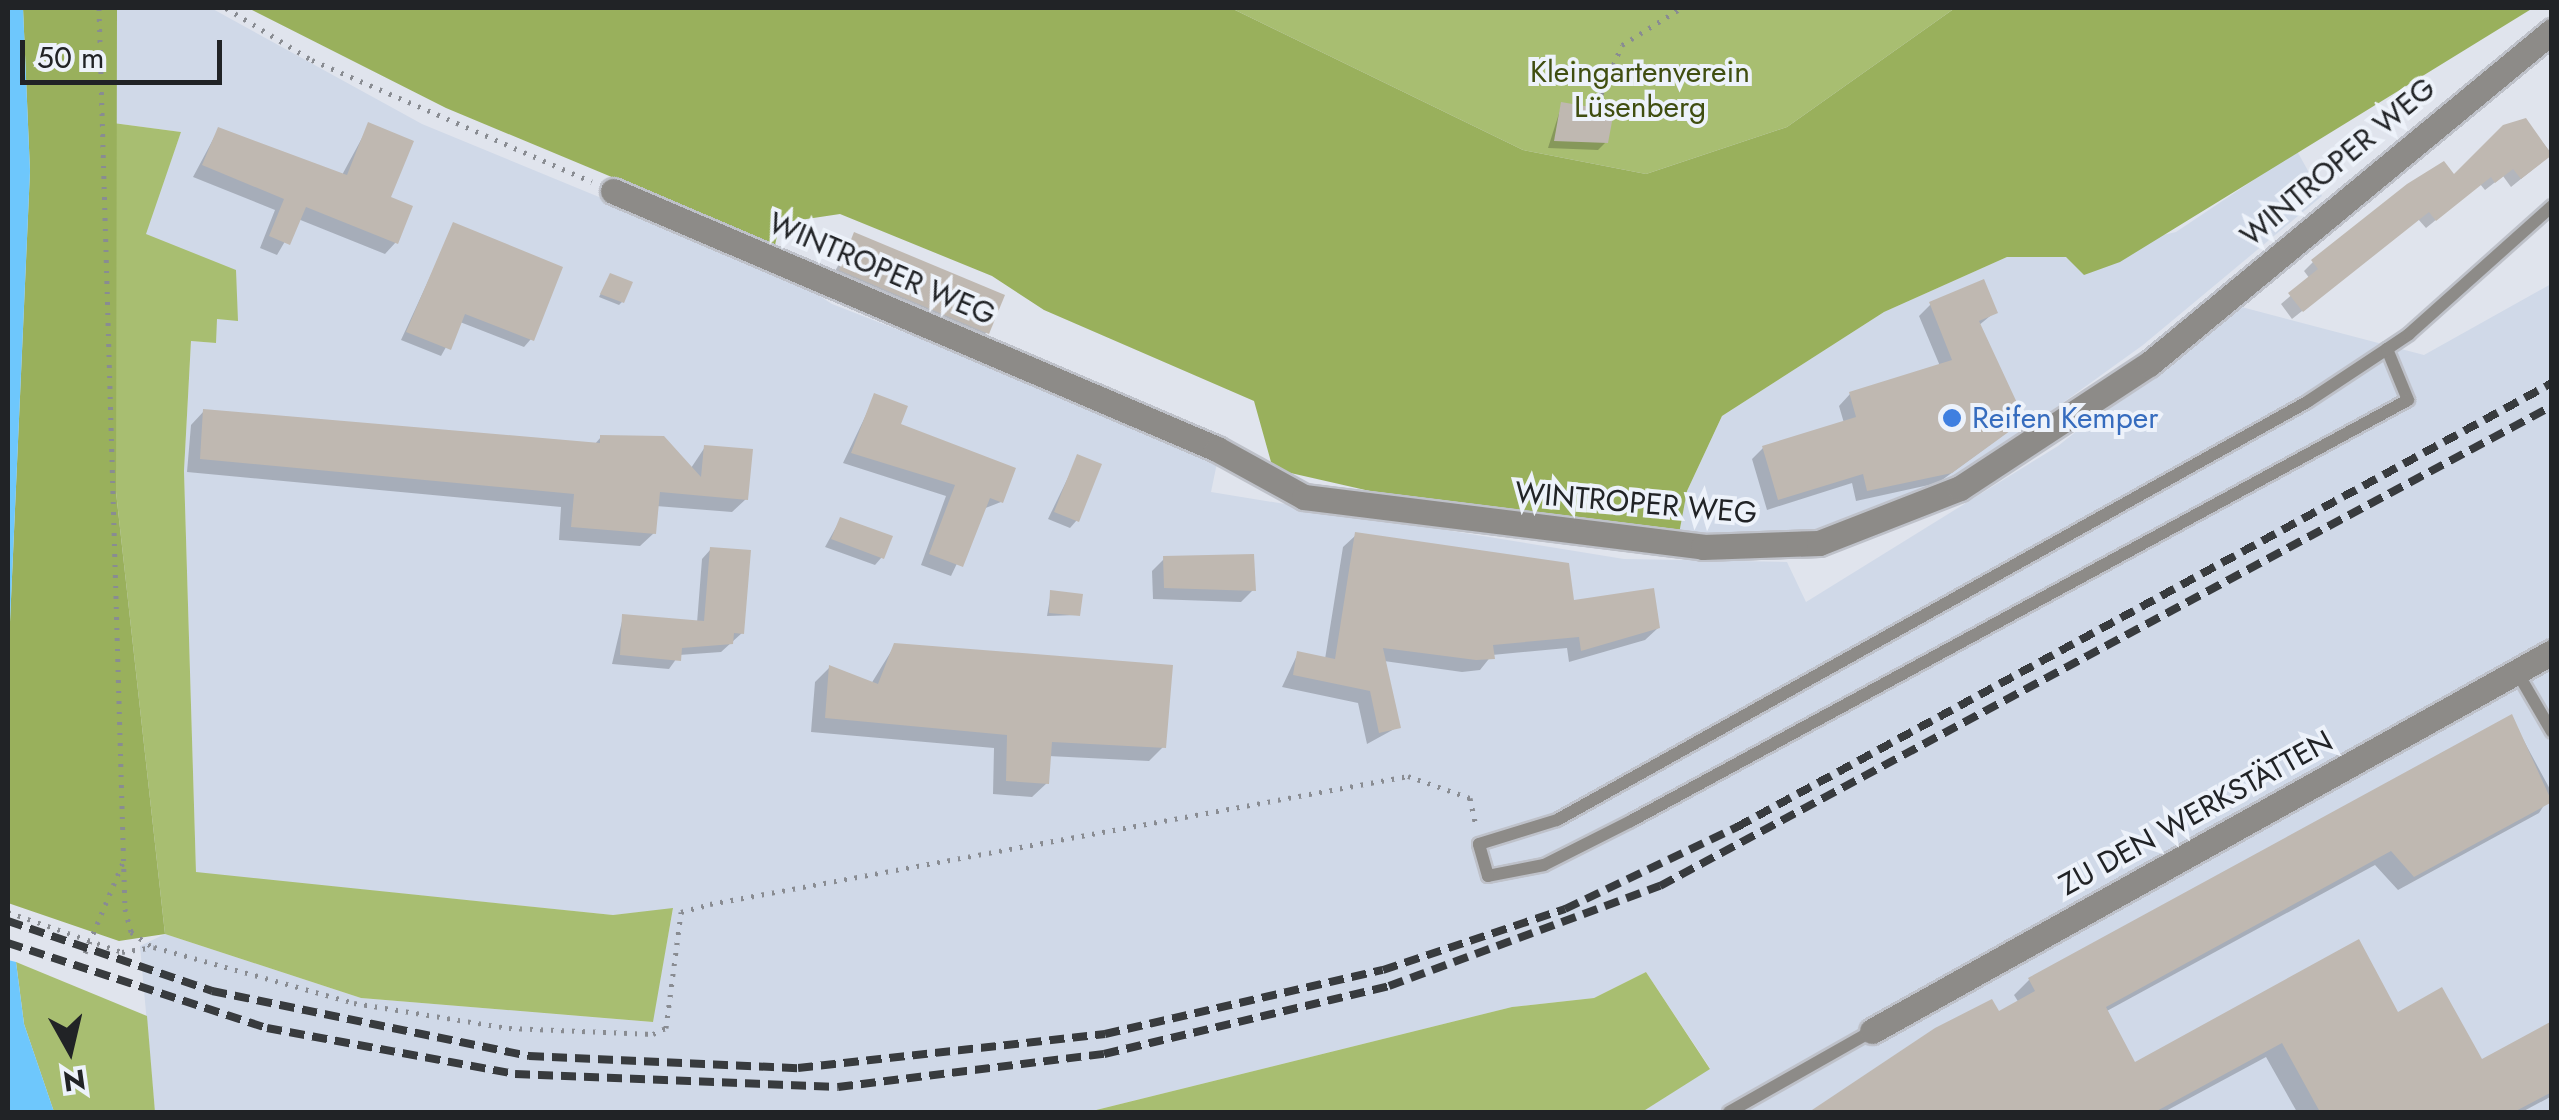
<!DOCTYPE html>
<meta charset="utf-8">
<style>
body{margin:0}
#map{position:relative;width:2559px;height:1120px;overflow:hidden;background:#e0e4ed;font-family:Jost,sans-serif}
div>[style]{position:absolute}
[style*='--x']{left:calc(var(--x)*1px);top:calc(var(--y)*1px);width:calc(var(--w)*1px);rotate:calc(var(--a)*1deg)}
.built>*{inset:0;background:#d0d9e8}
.green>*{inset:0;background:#a8be71}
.forest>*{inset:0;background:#99b05c}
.water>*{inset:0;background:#6ec7fc}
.shadow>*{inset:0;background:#0003}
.building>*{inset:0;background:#bfb8b1}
.path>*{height:5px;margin-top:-2.5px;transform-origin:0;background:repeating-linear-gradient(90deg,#898c92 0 2.5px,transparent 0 10.5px)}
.roads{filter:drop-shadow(2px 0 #bec1c9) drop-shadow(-2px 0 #bec1c9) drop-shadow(0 2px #bec1c9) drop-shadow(0 -2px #bec1c9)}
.service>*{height:12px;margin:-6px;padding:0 6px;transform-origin:6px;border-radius:6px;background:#8d8b88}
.minor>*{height:25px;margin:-12.5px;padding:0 12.5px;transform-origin:12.5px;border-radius:12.5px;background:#8d8b88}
.rail>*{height:8px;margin-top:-4px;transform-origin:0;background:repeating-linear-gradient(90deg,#383b3e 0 15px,transparent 0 23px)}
.path-bridge>*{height:5px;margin-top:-2.5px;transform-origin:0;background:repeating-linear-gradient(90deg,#898c92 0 2.5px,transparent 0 10.5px)}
.dots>*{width:28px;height:28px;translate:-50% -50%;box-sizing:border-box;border:5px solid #edf2fa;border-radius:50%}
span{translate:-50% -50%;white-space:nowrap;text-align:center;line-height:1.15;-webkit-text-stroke:8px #edf2fa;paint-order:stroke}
.park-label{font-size:30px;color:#404e10}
.street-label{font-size:30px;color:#212326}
.shop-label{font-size:30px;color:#366cbe}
.left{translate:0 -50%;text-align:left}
.frame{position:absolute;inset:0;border:10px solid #212326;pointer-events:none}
.north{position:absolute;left:20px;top:1000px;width:100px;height:100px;-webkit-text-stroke:8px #edf2fa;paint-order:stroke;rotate:172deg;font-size:28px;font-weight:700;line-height:40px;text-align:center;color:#212326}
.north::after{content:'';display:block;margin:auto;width:35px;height:45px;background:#212326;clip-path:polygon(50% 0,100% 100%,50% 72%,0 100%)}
.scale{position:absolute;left:20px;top:40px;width:202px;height:45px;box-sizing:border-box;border:5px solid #212326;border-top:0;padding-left:12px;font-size:30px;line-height:35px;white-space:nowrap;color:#212326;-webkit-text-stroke:8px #edf2fa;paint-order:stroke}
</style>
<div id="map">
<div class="built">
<div style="clip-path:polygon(117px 8px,211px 8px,422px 124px,786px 274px,832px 304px,1206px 450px,1217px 463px,1211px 492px,1624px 559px,1787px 562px,1806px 602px,2058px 446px,2234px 305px,2424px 355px,2551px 284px,2551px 1112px,1642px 1112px,1710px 1068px,1646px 972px,1594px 998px,1512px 1007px,1088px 1112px,155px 1112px,140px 946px,165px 934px,361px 998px,652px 1022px,673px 909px,613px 915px,196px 873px,184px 471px,191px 341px,215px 343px,145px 234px,181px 132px,113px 123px)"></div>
<div style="clip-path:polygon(2297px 151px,2322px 196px,2143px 345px,1939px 492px,1806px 533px,1679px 534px,1687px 491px,1722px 416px,1884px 312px,2007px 257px,2066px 257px,2176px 232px)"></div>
</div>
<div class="green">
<div style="clip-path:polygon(1231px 8px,1955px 8px,1787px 127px,1646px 174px,1523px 150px)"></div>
<div style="clip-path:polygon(113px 123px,181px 132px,146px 234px,236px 270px,238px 321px,217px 319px,216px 343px,191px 341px,184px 471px,196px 872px,613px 915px,673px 908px,653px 1022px,361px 998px,165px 934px,116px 492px)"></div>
<div style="clip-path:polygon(16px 962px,147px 1016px,155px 1112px,54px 1112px,24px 1024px)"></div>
<div style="clip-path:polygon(1646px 972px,1710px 1069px,1642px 1112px,1088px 1112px,1512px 1007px,1594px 998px)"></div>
</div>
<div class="forest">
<div style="clip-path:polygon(23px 8px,117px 8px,116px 492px,165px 934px,119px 941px,8px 903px,8px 667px,30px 171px)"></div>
<div style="clip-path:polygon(248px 8px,1231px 8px,1523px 150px,1646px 174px,1787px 127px,1955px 8px,2533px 8px,2120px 262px,2084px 275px,2066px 257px,2007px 257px,1884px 312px,1722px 416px,1687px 491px,1679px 534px,1449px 509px,1273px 469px,1254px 401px,1044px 310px,992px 276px,840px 214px,780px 223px,775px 245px,446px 108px)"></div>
</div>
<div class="water">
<div style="clip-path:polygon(8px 8px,23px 8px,30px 171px,8px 667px)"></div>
<div style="clip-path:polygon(8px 960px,16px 962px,24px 1024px,54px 1112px,8px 1112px)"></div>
</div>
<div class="shadow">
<div style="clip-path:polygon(1562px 104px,1606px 142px,1598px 150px,1548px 148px)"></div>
<div style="clip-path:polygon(2525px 120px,2551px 153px,2542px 162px,2511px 187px,2503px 176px,2485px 190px,2480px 184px,2426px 228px,2418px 219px,2292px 319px,2281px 304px,2310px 279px,2304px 271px,2313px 262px,2454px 177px)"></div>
<div style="clip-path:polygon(369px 125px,396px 242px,385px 254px,298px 219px,277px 255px,260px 248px,275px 210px,193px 177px,218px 130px,342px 175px)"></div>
<div style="clip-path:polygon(454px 225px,531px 339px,524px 347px,460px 322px,441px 356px,401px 340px)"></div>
<div style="clip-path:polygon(855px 235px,987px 332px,975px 344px,829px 282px)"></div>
<div style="clip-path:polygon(610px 276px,622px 302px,619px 305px,599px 297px)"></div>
<div style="clip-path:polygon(1931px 304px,1995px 312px,1978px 326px,2010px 430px,1938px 483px,1856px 501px,1852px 483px,1767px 510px,1752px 459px,1763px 448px,1844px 423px,1839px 406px,1850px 394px,1940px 366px,1919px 316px)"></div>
<div style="clip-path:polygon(875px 396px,898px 426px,1001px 502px,983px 509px,951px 576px,921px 565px,946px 496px,843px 463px)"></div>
<div style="clip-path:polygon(204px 411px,594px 445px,601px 437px,691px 468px,705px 447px,746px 499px,732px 512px,656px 506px,654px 533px,640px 546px,559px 540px,561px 507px,187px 472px,191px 425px)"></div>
<div style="clip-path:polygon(1078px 457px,1077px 520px,1070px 528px,1048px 519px)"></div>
<div style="clip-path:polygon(840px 520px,882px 557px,875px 565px,825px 547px)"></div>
<div style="clip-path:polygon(1356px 535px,1572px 603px,1658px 628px,1645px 640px,1569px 662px,1567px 648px,1492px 655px,1480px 670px,1462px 672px,1384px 661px,1398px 727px,1367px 744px,1358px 703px,1282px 687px,1298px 653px,1325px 659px,1343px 547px)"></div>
<div style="clip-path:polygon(711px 549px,742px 633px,721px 652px,679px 655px,669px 669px,612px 664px,623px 617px,697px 623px,702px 559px)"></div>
<div style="clip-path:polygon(1164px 559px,1253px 590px,1241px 602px,1153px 599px,1152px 571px)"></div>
<div style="clip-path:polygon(1051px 592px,1077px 615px,1047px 616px)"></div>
<div style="clip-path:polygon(895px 645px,1163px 747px,1149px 761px,1048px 756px,1047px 783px,1032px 797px,993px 794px,994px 748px,811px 732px,815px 682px,829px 668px,871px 684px)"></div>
<div style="clip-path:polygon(2511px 717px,2552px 793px,2539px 813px,2398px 890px,2375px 865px,2105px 1012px,2134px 1066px,2398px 1015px,2481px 1063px,2552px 1024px,2552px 1096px,2522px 1112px,2297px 1112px,2266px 1057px,2164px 1112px,1814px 1112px,1936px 1030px,1998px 1015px,2019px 1003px,2014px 995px,2029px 980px)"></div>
</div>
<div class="building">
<div style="clip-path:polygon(1561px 102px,1614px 111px,1608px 143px,1554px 141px)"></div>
<div style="clip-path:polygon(2526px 118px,2552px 155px,2521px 179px,2513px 169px,2495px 183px,2491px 177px,2436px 221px,2429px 212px,2303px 312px,2288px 293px,2318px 269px,2311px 260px,2407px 184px,2444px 161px,2454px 174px,2503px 125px)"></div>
<div style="clip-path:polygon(368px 122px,414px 141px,391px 197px,413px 206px,398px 244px,306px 207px,290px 245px,269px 236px,284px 199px,202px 165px,218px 127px,347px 175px)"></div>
<div style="clip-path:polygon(453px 222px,563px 267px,534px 341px,465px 314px,451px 350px,406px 332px)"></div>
<div style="clip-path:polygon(854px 232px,1005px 295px,989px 334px,839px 270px)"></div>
<div style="clip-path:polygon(610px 273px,633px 282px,624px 303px,600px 294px)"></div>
<div style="clip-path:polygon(1984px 279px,1998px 313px,1979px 321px,2025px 420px,1952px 473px,1867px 491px,1863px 474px,1778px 500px,1762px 446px,1856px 417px,1849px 392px,1952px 360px,1929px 302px)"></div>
<div style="clip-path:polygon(874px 393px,908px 406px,901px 424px,1016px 468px,1003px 503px,990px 498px,963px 567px,929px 554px,955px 485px,851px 453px)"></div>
<div style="clip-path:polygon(203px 409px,600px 443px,600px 435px,664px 436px,701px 477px,704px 445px,753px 449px,748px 500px,660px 492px,656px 534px,571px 527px,574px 494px,200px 459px)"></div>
<div style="clip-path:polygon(1077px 454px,1102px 464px,1079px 522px,1054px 512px)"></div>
<div style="clip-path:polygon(840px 517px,893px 536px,884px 559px,831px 539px)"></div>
<div style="clip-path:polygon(1355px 532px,1569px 563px,1574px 600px,1654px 588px,1660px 628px,1581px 651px,1579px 637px,1493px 645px,1495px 659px,1476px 660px,1383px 648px,1401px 728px,1379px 733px,1370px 691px,1293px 675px,1297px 651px,1335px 659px)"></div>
<div style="clip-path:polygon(710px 547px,751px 550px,744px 634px,734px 633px,733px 644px,682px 648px,681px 661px,620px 655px,622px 614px,704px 621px)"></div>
<div style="clip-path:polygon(1254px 554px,1256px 591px,1164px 588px,1163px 556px)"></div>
<div style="clip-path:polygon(1050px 590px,1083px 594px,1080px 616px,1049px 613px)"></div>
<div style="clip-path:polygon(894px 643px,1173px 665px,1166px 748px,1052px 742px,1049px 784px,1006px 781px,1007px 735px,825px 718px,829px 665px,878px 684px)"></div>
<div style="clip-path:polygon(2512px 714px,2552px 802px,2414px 877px,2391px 851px,2106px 1007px,2135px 1062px,2359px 939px,2398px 1012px,2442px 987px,2482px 1059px,2552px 1021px,2552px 1092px,2514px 1112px,2320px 1112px,2282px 1043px,2155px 1112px,1809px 1112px,1935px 1028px,1992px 999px,1999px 1011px,2035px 991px,2028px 978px)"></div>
</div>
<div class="path">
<div style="--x:99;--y:8;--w:901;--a:88.35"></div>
<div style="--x:125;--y:909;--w:24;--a:75"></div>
<div style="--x:131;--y:932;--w:24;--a:35"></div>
<div style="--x:226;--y:8;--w:100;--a:31.2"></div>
<div style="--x:312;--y:60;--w:305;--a:23.5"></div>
<div style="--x:1601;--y:94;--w:53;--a:-66.8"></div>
<div style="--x:1622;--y:45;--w:70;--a:-32.1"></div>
<div style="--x:122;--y:952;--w:32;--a:-9"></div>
<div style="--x:154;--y:947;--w:208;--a:15.6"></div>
<div style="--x:354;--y:1003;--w:157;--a:9.2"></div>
<div style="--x:509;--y:1028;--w:144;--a:2.4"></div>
<div style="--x:653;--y:1034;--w:14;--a:-25"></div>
<div style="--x:666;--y:1028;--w:117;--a:-82.6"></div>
<div style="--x:681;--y:912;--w:30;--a:-15"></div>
<div style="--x:710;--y:904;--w:710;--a:-10.39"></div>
<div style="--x:1408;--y:776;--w:66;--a:19.5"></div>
<div style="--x:1470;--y:798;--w:30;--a:78"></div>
<div style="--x:85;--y:953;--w:99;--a:-67.3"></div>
</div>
<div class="roads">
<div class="service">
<div style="--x:2387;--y:349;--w:55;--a:67.6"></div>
<div style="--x:2408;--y:400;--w:884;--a:151.55"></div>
<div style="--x:1631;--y:821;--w:97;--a:153.2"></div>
<div style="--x:1544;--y:865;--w:57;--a:168.9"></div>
<div style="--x:1488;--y:876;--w:33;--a:-106"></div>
<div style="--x:1479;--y:844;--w:82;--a:-17.1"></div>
<div style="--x:1557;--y:820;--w:859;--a:-29.13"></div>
<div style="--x:2307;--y:402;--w:96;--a:-33.5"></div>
<div style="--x:2387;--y:349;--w:27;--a:-34"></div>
<div style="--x:2409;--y:334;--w:192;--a:-41.8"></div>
<div style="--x:2517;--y:672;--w:69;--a:59.7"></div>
<div style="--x:1729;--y:1112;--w:164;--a:-29.5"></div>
</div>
<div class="minor">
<div style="--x:613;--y:191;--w:657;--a:23.13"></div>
<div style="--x:1217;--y:449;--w:99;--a:28.9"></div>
<div style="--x:1304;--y:497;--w:402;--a:7.1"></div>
<div style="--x:1703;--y:547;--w:116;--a:-2"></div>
<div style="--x:1819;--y:543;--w:151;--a:-21.3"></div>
<div style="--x:1960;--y:488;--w:226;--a:-33.3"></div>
<div style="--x:2149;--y:364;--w:523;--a:-39.57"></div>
<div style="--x:1872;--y:1031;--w:778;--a:-29.13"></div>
</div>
</div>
<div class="rail">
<div style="--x:8;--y:921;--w:216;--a:18.9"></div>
<div style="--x:212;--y:991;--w:324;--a:11.6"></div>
<div style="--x:529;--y:1056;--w:269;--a:2.6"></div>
<div style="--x:798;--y:1068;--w:309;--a:-6.3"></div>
<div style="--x:1105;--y:1034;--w:285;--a:-13"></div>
<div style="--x:1383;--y:970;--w:192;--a:-18.5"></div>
<div style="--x:1565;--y:909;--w:191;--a:-25.5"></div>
<div style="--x:1737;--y:827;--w:928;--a:-28.58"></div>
<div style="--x:8;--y:943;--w:273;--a:18.2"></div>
<div style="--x:267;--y:1028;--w:252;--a:10.5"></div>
<div style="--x:515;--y:1074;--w:323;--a:2.3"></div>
<div style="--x:838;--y:1087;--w:268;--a:-7.1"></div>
<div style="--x:1104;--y:1054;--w:293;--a:-13.4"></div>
<div style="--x:1389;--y:986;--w:289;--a:-20.3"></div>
<div style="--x:1660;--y:886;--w:1013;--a:-28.29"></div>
</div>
<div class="path-bridge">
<div style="--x:8;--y:912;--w:121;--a:19.3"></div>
</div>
<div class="dots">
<div style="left:1952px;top:418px;background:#3f7fe0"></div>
</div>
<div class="park-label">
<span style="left:1640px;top:89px">Kleingartenverein<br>Lüsenberg</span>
</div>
<div class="street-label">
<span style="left:2338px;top:162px;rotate:-40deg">WINTROPER WEG</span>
<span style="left:882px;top:269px;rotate:23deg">WINTROPER WEG</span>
<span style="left:1636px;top:503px;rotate:5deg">WINTROPER WEG</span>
<span style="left:2196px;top:813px;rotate:-29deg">ZU DEN WERKSTÄTTEN</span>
</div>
<div class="shop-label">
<span class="left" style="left:1972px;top:418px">Reifen Kemper</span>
</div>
<div class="frame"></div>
<div class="north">N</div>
<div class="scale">50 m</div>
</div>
